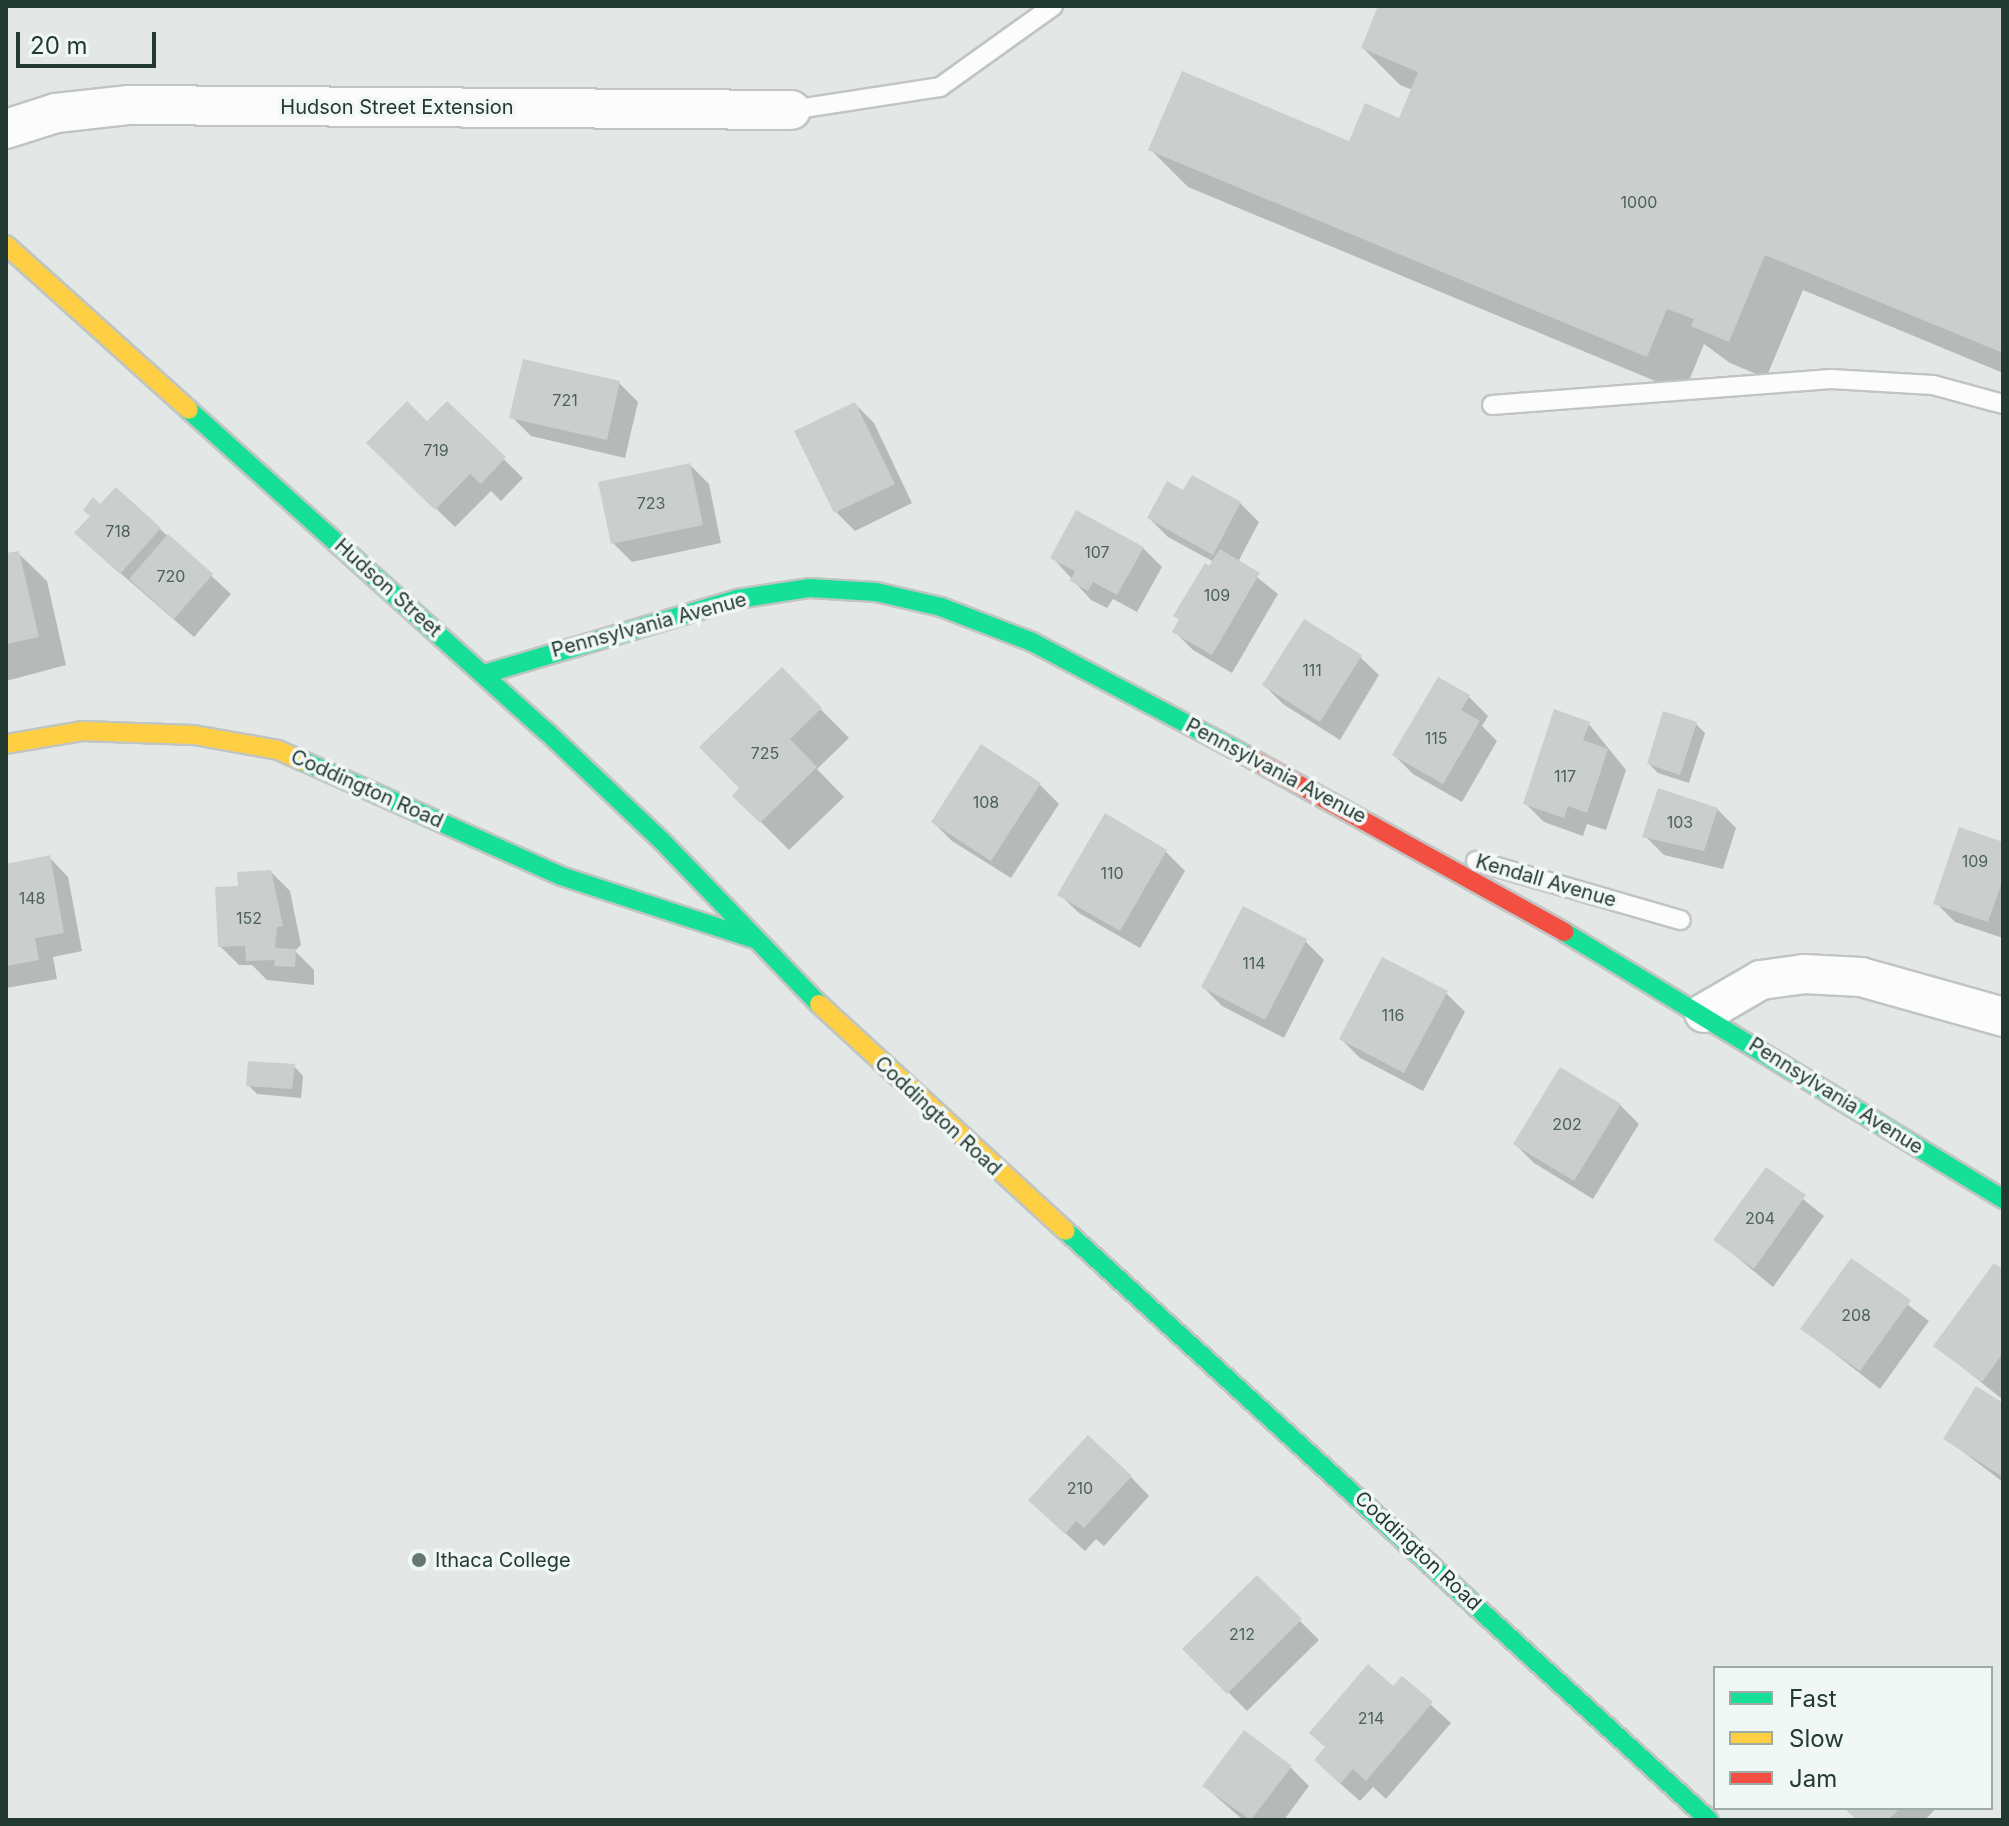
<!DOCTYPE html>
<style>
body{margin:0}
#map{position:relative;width:2009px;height:1826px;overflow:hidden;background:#e3e8e6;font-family:Inter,sans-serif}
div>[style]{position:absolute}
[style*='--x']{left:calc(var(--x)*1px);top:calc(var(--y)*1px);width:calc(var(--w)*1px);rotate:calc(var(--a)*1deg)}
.shadow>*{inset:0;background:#0003}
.building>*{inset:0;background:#cacfcd}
.roads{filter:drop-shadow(2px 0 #c0c5c3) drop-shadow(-2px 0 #c0c5c3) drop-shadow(0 2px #c0c5c3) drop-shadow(0 -2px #c0c5c3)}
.lane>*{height:18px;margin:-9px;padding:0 9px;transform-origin:9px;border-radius:9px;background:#fbfcfb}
.street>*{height:38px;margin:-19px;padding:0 19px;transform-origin:19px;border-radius:19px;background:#fbfcfb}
.fast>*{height:18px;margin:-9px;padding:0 9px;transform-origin:9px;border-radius:9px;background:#16e098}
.slow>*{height:18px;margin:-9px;padding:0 9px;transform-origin:9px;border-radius:9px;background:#ffcf43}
.jam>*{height:18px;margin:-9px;padding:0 9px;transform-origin:9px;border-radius:9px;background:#f24e42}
.dots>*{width:22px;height:22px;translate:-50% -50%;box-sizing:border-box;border:4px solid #f1f7f4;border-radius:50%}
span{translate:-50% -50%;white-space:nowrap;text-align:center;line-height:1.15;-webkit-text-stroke:7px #f1f7f4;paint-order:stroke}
.number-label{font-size:16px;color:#4d605a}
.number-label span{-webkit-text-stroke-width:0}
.street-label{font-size:20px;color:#223a32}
.poi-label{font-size:20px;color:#223a32}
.left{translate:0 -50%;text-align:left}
.frame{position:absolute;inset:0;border:8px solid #223a32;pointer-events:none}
.legend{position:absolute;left:1713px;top:1666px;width:280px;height:144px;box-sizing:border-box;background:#f1f7f4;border:2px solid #9eaba6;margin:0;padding:10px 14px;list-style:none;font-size:24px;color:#223a32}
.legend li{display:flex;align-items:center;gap:16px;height:40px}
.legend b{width:40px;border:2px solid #9eaba6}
.scale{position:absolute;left:16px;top:32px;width:140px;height:36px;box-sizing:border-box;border:4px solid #223a32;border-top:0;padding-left:10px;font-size:24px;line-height:28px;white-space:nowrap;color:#223a32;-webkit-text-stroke:6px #f1f7f4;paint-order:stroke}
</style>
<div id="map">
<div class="shadow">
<div style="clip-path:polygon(1380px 6px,2003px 6px,2003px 373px,1803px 290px,1766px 378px,1730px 363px,1704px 344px,1684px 393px,1188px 187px,1151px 150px,1350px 143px,1400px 121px,1413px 90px,1400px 85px,1363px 48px)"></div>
<div style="clip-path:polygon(619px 383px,638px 402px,625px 458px,531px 436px,512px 417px)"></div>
<div style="clip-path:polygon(447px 404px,523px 478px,501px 501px,491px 491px,455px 527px,369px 443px,427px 424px)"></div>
<div style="clip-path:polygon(855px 404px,874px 423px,912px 503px,855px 531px,836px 512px)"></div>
<div style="clip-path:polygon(690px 465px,709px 484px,721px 543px,632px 562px,613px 543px)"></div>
<div style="clip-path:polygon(1184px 493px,1240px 503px,1259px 522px,1238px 562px,1278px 594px,1232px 673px,1193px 650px,1174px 631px,1180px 620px,1176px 616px,1214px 562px,1168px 537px,1149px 518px)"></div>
<div style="clip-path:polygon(101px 507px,160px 529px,231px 594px,194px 637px,96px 552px,92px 516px)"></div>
<div style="clip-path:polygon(1143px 548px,1162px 567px,1137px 612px,1113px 599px,1107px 608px,1091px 600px,1052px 557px)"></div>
<div style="clip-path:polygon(18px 553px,47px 581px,66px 665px,6px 681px,6px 555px)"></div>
<div style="clip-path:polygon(1360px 657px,1379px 675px,1340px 740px,1283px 704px,1264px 685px)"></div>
<div style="clip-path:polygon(782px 670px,849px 738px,817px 769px,844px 797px,789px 850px,735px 796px,742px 788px)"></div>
<div style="clip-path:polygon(1469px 697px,1488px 716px,1482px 726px,1497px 741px,1462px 802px,1413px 774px,1394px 755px)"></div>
<div style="clip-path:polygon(1588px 723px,1626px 770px,1606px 830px,1587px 824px,1583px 836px,1544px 822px,1525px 803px)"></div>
<div style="clip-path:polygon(1696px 724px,1705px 733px,1689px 783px,1658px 773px,1649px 764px)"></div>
<div style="clip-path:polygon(981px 747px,1040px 785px,1059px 804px,1011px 878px,952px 841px,933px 822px)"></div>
<div style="clip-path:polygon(1717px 809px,1736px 828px,1723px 869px,1664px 855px,1645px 836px)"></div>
<div style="clip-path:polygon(1105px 816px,1166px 852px,1185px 871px,1140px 948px,1079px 913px,1060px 895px)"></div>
<div style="clip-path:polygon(2003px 844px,2003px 938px,1955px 922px,1936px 903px)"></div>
<div style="clip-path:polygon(49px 857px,68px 877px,82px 951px,53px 957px,57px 979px,6px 988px,6px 866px)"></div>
<div style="clip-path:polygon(271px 872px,290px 891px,301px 945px,295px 951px,314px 970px,314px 985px,267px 980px,252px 965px,239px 965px,220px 946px,240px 888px)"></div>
<div style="clip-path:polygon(1305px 941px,1324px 960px,1284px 1038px,1222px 1006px,1203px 987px)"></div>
<div style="clip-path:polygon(1446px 993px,1465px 1012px,1423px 1091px,1360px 1058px,1341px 1039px)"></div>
<div style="clip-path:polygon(294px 1066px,303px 1076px,301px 1098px,257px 1094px,248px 1085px)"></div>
<div style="clip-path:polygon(1620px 1105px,1639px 1124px,1593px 1199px,1534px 1163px,1515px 1144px)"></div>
<div style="clip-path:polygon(1767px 1170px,1824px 1216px,1773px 1287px,1716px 1240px)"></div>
<div style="clip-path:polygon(1851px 1261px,1929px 1321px,1880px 1389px,1803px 1329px)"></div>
<div style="clip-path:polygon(2003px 1272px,2003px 1398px,2002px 1399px,1936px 1346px)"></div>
<div style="clip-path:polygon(2003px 1405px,2003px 1482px,1946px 1439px)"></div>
<div style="clip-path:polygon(1131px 1477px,1149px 1496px,1104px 1546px,1096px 1539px,1085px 1551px,1050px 1519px)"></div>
<div style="clip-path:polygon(1257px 1578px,1319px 1640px,1247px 1711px,1185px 1649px)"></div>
<div style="clip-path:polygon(1402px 1679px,1451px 1723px,1386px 1799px,1373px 1787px,1360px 1801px,1335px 1779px)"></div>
<div style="clip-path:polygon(1290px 1767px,1309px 1786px,1284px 1820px,1243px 1820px,1204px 1786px)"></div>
<div style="clip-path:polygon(1845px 1808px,1936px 1808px,1925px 1820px,1858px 1820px)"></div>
</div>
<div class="building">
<div style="clip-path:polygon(1378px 6px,2003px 6px,2003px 353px,1765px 255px,1729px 342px,1691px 326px,1694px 319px,1667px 309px,1647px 357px,1148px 150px,1182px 71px,1349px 141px,1365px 103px,1399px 118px,1418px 72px,1361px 48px)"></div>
<div style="clip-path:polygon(523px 359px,620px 381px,607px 440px,509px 418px)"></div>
<div style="clip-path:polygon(407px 401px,427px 421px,447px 401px,506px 457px,481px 484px,470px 474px,435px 510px,366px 443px)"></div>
<div style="clip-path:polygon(855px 402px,895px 484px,834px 513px,794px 431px)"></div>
<div style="clip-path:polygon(690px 463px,703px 525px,611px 544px,598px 482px)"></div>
<div style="clip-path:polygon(1192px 475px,1241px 502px,1213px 555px,1147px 518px,1167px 481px,1183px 490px)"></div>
<div style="clip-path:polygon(116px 487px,161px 528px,120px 574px,74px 533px,90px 516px,83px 510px,93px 497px,100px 504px)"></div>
<div style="clip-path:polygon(1076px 510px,1144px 547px,1117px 595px,1093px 582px,1088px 591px,1070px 581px,1075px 571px,1050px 558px)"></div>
<div style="clip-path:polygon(168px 534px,213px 574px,174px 619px,129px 579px)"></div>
<div style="clip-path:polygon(1220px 549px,1260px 573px,1212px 655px,1172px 632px,1179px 619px,1173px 616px,1205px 563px,1209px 566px)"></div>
<div style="clip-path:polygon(19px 551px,39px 637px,6px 644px,6px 553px)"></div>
<div style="clip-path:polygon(1304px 619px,1362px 655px,1320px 722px,1262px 685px)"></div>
<div style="clip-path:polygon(782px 667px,822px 708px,790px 739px,817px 767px,760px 823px,732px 796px,739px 788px,699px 747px)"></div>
<div style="clip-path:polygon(1438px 677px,1470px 695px,1461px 710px,1480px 721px,1443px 784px,1392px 755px)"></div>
<div style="clip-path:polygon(1554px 709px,1590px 722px,1583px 740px,1608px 749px,1587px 813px,1568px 806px,1564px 818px,1523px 804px)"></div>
<div style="clip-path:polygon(1663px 711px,1697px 722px,1680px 775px,1647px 764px)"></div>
<div style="clip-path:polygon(981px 744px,1041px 783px,991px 861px,931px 822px)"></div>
<div style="clip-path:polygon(1658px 788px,1718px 808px,1704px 851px,1642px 837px)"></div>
<div style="clip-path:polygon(1105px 813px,1167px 850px,1120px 931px,1057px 895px)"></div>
<div style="clip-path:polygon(1959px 827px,2003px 842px,2003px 879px,1988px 922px,1933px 904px)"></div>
<div style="clip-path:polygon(50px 855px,64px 933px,35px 938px,39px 960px,6px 966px,6px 864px)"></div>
<div style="clip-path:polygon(271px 870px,283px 926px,277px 927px,275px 948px,296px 949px,295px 967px,274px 966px,275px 960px,246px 961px,245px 946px,218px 947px,215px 887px,238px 886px,237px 872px)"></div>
<div style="clip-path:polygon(1243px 906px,1307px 939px,1265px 1020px,1201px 987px)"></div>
<div style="clip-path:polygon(1382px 957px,1448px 991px,1404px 1073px,1339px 1039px)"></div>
<div style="clip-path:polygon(248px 1061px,295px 1064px,292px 1089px,246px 1086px)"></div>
<div style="clip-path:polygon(1560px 1067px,1621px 1104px,1574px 1181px,1513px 1144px)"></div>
<div style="clip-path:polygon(1766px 1167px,1806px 1195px,1754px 1269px,1713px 1240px)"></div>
<div style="clip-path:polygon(1851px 1258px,1911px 1300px,1860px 1371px,1800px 1329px)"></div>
<div style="clip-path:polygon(1994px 1263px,2003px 1269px,2003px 1353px,1982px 1382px,1933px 1346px)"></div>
<div style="clip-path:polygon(1976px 1386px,2003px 1403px,2003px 1477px,1943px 1439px)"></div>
<div style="clip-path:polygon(1088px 1435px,1132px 1476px,1084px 1528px,1076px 1521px,1065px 1534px,1028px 1500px)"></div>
<div style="clip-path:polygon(1257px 1575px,1302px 1619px,1227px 1694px,1182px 1649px)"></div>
<div style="clip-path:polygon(1368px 1664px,1393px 1686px,1402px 1676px,1433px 1702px,1366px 1781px,1353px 1769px,1340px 1784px,1314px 1760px,1325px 1747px,1309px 1733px)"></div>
<div style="clip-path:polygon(1244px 1730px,1292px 1766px,1251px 1820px,1202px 1786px)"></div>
<div style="clip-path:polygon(1844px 1808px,1900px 1808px,1888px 1820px,1857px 1820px)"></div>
</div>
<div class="roads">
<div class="lane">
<div style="--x:791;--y:110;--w:151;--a:-8.8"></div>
<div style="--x:940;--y:87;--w:139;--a:-35.6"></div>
<div style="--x:1492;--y:405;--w:340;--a:-4.4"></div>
<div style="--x:1831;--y:379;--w:102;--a:3.4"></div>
<div style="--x:1933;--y:385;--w:73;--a:15.2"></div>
<div style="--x:1476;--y:861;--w:213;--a:16.1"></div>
</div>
<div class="street">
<div style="--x:6;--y:129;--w:52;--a:-17.7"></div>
<div style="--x:56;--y:113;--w:72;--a:-6.3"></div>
<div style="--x:128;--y:105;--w:663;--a:0.43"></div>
<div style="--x:1704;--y:1013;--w:66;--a:-30.1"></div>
<div style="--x:1761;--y:980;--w:43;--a:-7.9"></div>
<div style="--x:1804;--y:974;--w:57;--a:3"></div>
<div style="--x:1861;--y:977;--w:148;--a:15.7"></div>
</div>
<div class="fast">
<div style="--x:189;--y:410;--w:480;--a:42"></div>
<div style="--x:546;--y:731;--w:158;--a:43.5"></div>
<div style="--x:661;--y:840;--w:228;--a:46.1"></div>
<div style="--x:484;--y:674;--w:264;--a:-16.5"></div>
<div style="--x:737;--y:599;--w:74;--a:-8.6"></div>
<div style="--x:810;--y:588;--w:66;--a:3.5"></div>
<div style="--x:876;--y:592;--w:67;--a:13"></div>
<div style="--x:941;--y:607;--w:97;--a:21"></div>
<div style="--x:1032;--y:642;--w:243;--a:27.9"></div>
<div style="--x:303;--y:761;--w:282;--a:24"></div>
<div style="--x:561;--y:876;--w:203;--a:18.1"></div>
<div style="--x:1564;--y:932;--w:514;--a:31.31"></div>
<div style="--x:1066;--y:1231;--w:872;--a:42.49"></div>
</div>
<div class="slow">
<div style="--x:6;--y:245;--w:246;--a:42"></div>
<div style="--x:6;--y:744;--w:77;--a:-9.7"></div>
<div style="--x:82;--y:731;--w:112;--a:2"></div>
<div style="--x:194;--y:735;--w:85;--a:10.1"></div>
<div style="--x:278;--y:750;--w:27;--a:24"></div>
<div style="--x:819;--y:1004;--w:335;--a:42.6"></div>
</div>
<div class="jam">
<div style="--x:1247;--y:756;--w:363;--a:29"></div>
</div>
</div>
<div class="dots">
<div style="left:419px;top:1560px;background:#667771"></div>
</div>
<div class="number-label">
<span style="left:1639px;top:202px">1000</span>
<span style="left:565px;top:400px">721</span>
<span style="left:436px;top:450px">719</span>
<span style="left:651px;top:503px">723</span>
<span style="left:118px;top:531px">718</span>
<span style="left:1097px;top:552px">107</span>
<span style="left:171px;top:576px">720</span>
<span style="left:1217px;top:595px">109</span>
<span style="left:1312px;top:670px">111</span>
<span style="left:1436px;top:738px">115</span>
<span style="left:765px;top:753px">725</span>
<span style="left:1565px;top:776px">117</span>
<span style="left:986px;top:802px">108</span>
<span style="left:1680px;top:822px">103</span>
<span style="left:1975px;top:861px">109</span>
<span style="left:1112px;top:873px">110</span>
<span style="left:32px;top:898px">148</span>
<span style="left:249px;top:918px">152</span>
<span style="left:1254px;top:963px">114</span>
<span style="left:1393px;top:1015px">116</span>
<span style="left:1567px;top:1124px">202</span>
<span style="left:1760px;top:1218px">204</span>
<span style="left:1856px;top:1315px">208</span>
<span style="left:1080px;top:1488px">210</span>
<span style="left:1242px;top:1634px">212</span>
<span style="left:1371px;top:1718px">214</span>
</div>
<div class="street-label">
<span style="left:397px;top:107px">Hudson Street Extension</span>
<span style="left:388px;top:588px;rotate:42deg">Hudson Street</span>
<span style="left:649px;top:625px;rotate:-15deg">Pennsylvania Avenue</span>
<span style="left:1276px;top:771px;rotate:28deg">Pennsylvania Avenue</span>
<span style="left:367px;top:789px;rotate:24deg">Coddington Road</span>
<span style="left:1546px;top:881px;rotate:16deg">Kendall Avenue</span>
<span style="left:1836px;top:1096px;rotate:32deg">Pennsylvania Avenue</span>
<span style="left:938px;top:1116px;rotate:43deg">Coddington Road</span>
<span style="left:1418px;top:1551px;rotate:43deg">Coddington Road</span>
</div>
<div class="poi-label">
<span class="left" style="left:435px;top:1560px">Ithaca College</span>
</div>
<div class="frame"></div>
<ul class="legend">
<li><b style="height:10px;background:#16e098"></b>Fast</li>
<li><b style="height:10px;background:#ffcf43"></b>Slow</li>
<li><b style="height:10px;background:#f24e42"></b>Jam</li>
</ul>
<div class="scale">20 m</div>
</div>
